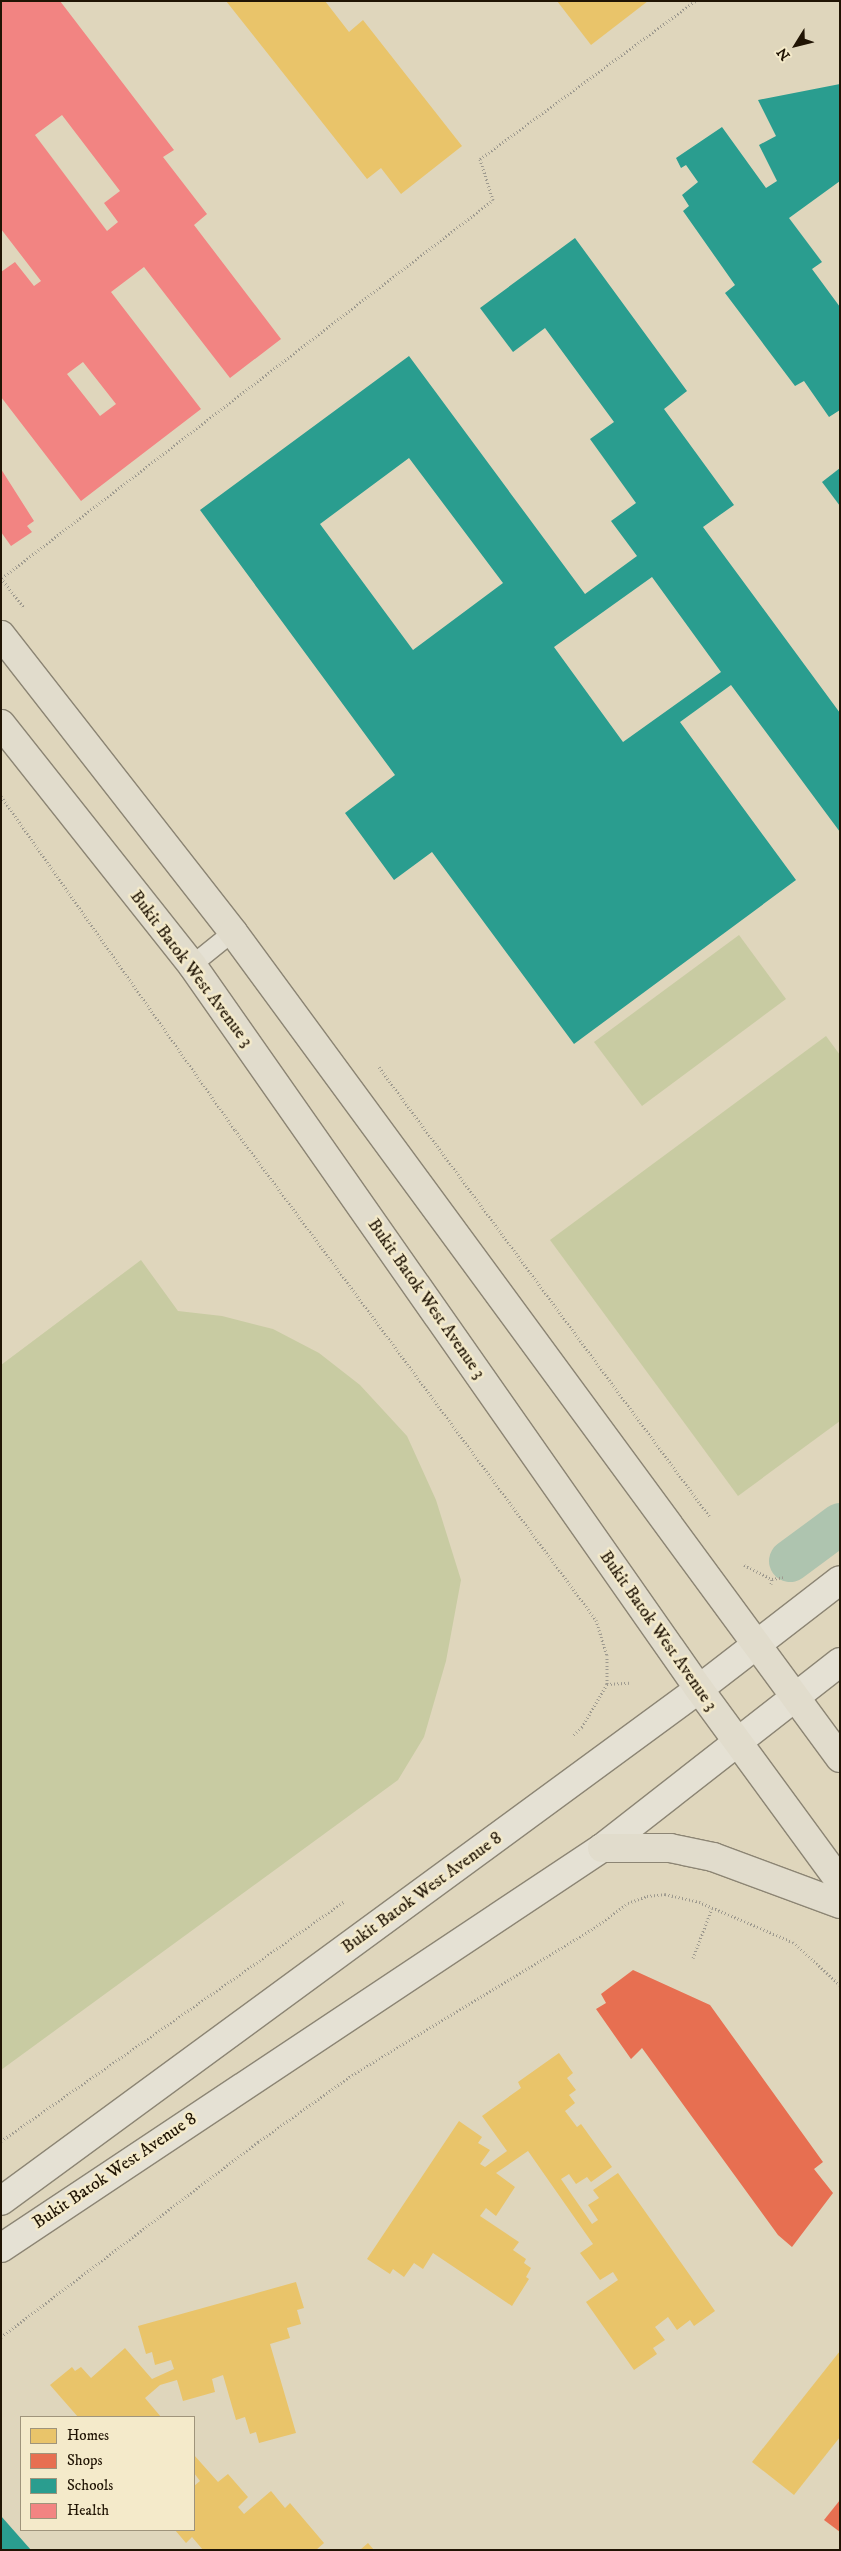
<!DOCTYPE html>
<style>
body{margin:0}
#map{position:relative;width:841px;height:2551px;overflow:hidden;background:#dfd6bc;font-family:"IM FELL DW Pica",serif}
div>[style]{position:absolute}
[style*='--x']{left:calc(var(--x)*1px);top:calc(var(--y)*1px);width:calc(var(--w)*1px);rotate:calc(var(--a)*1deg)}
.green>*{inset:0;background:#c8cba2}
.homes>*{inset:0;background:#e9c46a}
.shops>*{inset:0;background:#e76f51}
.schools>*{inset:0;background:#2a9d8f}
.health>*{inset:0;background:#f28482}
.canal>*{height:42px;margin:-21px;padding:0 21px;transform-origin:21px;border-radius:21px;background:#aec4af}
.path>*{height:3px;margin-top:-1.5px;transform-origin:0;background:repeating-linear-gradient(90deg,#9e9a8f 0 1px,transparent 0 3.5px)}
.roads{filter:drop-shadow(1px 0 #8c8574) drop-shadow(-1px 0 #8c8574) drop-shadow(0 1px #8c8574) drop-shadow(0 -1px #8c8574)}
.lane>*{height:18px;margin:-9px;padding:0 9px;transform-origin:9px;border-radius:9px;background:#e5e1d4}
.street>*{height:28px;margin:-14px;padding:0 14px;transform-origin:14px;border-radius:14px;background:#e5e1d4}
.primary>*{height:28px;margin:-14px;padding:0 14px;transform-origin:14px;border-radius:14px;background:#e1dccc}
span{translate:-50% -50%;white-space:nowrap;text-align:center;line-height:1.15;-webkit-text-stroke:5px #f4eaca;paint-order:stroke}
.street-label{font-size:18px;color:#201404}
.frame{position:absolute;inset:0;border:2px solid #201404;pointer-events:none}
.legend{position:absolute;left:20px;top:2416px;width:175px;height:115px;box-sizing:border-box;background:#f4eaca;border:1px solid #9f947b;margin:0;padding:6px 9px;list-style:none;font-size:15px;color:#201404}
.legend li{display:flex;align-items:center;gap:10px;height:25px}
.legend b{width:25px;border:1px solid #9f947b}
.north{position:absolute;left:771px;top:20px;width:50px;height:50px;-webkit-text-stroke:4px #f4eaca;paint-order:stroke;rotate:234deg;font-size:14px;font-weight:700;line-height:20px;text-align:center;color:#201404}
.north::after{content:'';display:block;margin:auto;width:18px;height:22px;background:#201404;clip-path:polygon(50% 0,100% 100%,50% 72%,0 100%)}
</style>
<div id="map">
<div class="green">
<div style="clip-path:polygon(739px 935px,786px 999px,642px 1106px,594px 1042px)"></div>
<div style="clip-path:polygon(826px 1036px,840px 1055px,840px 1421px,738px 1496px,550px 1240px)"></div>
<div style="clip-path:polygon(141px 1260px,178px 1311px,222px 1316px,273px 1329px,319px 1353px,360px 1385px,407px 1436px,436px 1500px,461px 1580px,446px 1661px,424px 1737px,398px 1780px,1px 2070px,1px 1365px)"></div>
</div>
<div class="homes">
<div style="clip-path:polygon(226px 1px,325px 1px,349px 32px,363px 20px,462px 146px,401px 194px,381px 168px,367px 179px)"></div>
<div style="clip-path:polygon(557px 1px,648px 1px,591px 45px)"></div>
<div style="clip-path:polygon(559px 2053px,573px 2073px,567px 2078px,576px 2090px,569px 2095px,575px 2103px,565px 2111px,577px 2127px,581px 2124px,612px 2167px,591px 2182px,587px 2177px,576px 2184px,569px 2174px,561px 2179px,592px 2224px,598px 2220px,588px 2205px,599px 2198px,593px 2190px,618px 2173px,715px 2311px,694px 2326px,690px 2320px,677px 2330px,668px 2317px,655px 2327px,665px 2340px,653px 2348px,657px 2354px,634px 2370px,586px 2302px,618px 2280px,613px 2272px,600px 2280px,580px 2253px,593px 2244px,528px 2151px,496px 2173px,515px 2187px,496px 2216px,486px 2208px,480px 2216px,519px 2242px,513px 2250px,526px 2259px,524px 2263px,531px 2268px,526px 2277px,529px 2279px,512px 2306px,433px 2253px,423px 2269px,414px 2263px,404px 2277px,393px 2269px,390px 2274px,367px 2259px,459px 2121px,482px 2137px,478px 2143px,490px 2150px,480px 2164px,485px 2167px,507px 2151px,482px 2116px,521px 2088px,518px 2082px)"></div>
<div style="clip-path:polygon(296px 2282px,304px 2308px,297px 2310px,301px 2324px,287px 2328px,290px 2338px,270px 2344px,296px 2433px,259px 2443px,256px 2432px,250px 2434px,245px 2417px,236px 2420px,223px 2375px,212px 2379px,215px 2392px,183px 2401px,177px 2380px,160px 2385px,145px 2398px,161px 2417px,78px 2417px,50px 2385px,72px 2367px,75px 2371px,81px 2367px,91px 2378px,125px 2348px,152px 2379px,174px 2369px,171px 2360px,155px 2365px,152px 2352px,146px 2354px,138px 2326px)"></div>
<div style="clip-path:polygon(840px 2351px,840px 2437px,794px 2495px,752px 2462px)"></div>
<div style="clip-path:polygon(194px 2455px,218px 2482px,228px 2474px,248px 2497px,238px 2507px,244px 2514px,271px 2491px,285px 2508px,290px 2503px,324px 2543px,316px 2550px,203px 2550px,192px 2537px,186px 2543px,175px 2530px,194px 2530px,194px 2486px,200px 2481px,194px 2473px)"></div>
<div style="clip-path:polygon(368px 2543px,374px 2550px,360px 2550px)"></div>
</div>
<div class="shops">
<div style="clip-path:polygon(633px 1970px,710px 2005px,823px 2162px,814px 2169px,833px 2193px,792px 2247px,778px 2235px,642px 2048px,631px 2059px,596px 2009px,606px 2003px,601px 1994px)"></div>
<div style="clip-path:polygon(840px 2500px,840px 2532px,824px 2520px)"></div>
</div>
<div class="schools">
<div style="clip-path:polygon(840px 84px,840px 181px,789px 218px,822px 262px,812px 269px,840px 307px,840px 410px,829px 417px,804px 381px,795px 386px,725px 293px,735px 285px,683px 211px,689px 206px,682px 195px,698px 182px,686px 165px,681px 168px,676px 158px,722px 127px,766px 188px,777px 181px,759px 145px,776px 136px,758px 100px)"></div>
<div style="clip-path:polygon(evenodd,575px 238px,687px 391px,664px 409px,734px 505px,703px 527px,840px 713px,840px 832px,731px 685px,680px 722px,796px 880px,574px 1044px,432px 852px,394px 880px,345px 813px,395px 775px,200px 510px,409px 356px,585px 594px,637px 556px,611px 521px,636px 503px,590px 439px,614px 422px,545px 328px,513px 352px,480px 308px,575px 238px,409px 458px,503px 583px,413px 650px,320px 524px,409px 458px,575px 238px,652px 577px,721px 672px,623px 742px,554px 647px,652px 577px)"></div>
<div style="clip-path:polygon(840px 468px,840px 506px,822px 482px)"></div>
<div style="clip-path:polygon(1px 2516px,31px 2550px,1px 2550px)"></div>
</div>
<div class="health">
<div style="clip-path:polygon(evenodd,1px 1px,60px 1px,174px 150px,163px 157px,207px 214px,194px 225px,281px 339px,230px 378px,144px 267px,111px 292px,201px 409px,81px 501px,1px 397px,1px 272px,15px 262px,34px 286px,41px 281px,1px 229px,1px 1px,62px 115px,120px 191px,104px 203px,118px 222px,107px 231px,35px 135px,62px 115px,1px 1px,83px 362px,116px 404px,100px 416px,67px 374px,83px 362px)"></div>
<div style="clip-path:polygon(1px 469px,34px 521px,27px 526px,32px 532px,11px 546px,1px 532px)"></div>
</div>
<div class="canal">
<div style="--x:790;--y:1561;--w:62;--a:-36.5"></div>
</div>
<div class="path">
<div style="--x:1;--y:578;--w:37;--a:52"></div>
<div style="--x:2;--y:578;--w:620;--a:-37.59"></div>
<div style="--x:493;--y:200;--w:43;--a:-107.6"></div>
<div style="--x:480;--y:159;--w:267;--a:-36.3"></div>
<div style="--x:1;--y:796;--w:408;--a:55"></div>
<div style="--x:235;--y:1130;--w:609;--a:53.62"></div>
<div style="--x:596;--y:1620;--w:37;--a:73"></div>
<div style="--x:607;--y:1655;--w:29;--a:90"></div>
<div style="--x:607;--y:1684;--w:50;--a:120.2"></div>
<div style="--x:582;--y:1727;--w:12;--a:138"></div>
<div style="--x:379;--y:1067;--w:559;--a:53.66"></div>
<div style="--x:744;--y:1565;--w:31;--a:27"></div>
<div style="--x:772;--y:1579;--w:12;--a:-9"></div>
<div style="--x:771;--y:1584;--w:5;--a:-79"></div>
<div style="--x:607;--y:1684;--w:22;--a:-3"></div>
<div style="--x:693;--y:1958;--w:53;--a:-69.2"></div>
<div style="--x:1;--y:2141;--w:418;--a:-34.9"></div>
<div style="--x:1;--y:2337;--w:323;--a:-37.2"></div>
<div style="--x:258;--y:2142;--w:115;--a:-35.5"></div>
<div style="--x:352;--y:2075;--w:283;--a:-31.3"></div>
<div style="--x:594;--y:1928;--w:42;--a:-36.3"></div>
<div style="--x:628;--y:1903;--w:20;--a:-20"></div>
<div style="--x:647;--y:1896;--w:18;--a:-6"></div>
<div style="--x:665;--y:1894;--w:35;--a:13"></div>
<div style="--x:699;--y:1902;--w:102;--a:23.1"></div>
<div style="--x:793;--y:1942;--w:64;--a:42.5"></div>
</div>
<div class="roads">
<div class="lane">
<div style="--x:192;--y:965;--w:53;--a:-38.8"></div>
</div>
<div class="street">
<div style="--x:1;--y:2201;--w:866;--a:-36.26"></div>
<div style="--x:699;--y:1689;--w:178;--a:-37.7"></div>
<div style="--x:1;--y:2248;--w:722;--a:-33.65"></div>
<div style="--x:602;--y:1848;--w:302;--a:-38"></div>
</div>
<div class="primary">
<div style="--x:1;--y:635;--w:377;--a:52"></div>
<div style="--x:233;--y:932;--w:1025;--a:53.69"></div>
<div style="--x:1;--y:724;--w:308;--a:51.6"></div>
<div style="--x:192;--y:965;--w:884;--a:55"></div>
<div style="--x:699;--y:1689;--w:239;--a:53.8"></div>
<div style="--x:602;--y:1848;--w:68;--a:0"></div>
<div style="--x:670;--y:1848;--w:44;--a:11.8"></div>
<div style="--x:713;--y:1857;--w:135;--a:20.3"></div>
</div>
</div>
<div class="street-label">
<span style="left:191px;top:969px;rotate:53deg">Bukit Batok West Avenue 3</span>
<span style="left:426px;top:1299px;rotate:55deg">Bukit Batok West Avenue 3</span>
<span style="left:658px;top:1631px;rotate:55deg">Bukit Batok West Avenue 3</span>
<span style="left:422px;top:1893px;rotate:-36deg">Bukit Batok West Avenue 8</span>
<span style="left:115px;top:2171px;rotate:-34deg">Bukit Batok West Avenue 8</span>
</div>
<div class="frame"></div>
<ul class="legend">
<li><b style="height:14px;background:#e9c46a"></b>Homes</li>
<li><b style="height:14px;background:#e76f51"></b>Shops</li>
<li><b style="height:14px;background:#2a9d8f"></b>Schools</li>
<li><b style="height:14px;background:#f28482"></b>Health</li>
</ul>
<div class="north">N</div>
</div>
